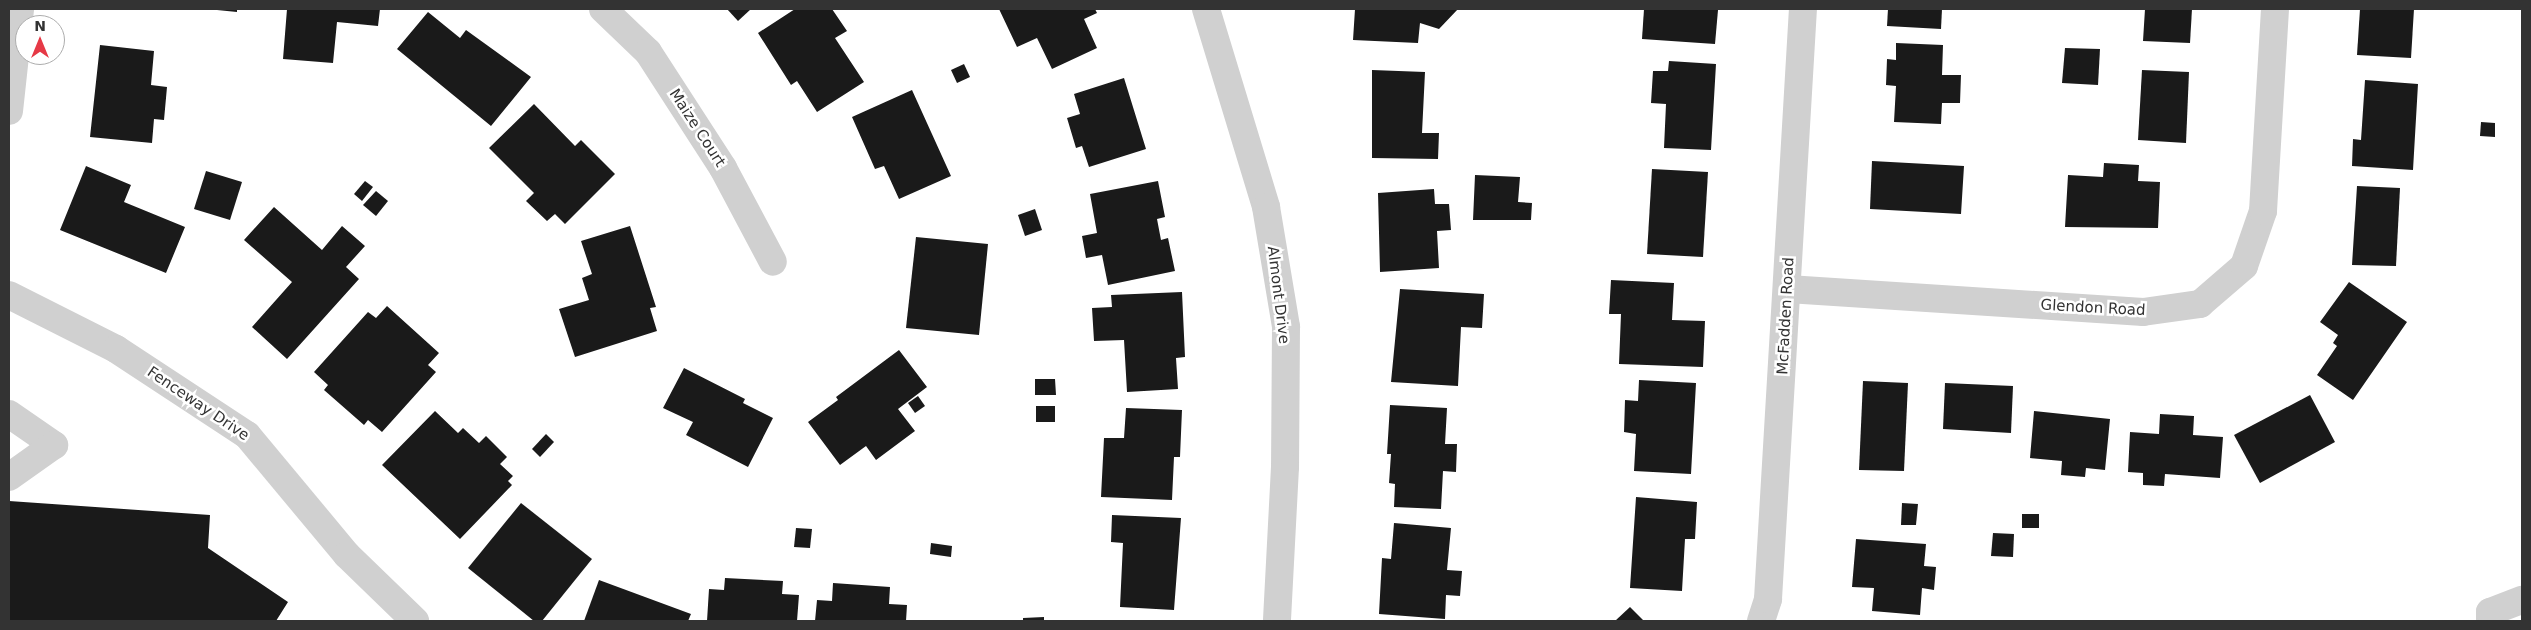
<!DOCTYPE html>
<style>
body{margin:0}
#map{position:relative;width:2531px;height:630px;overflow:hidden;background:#fff;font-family:"DejaVu Sans",sans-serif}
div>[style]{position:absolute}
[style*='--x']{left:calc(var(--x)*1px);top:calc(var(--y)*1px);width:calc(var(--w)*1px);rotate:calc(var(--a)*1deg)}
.building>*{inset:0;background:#1a1a1a}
.minor>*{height:28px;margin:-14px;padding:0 14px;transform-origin:14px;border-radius:14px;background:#d0d0d0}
span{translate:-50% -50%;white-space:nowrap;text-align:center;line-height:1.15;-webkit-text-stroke:5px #fff;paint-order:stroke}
.street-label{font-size:15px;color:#333}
.frame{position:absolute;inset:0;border:10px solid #333;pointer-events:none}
.north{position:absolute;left:15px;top:15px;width:50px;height:50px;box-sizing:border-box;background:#fff;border:1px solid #adadad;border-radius:50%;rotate:0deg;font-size:14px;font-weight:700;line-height:20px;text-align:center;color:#333}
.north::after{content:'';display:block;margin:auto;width:18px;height:22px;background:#e63946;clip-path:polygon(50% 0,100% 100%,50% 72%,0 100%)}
</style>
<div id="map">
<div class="building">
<div style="clip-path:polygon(207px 9px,237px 9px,237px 12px)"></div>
<div style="clip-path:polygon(287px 9px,380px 9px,378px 26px,337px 22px,333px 63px,283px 59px)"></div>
<div style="clip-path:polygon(727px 9px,751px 9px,738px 21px)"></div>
<div style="clip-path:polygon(795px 9px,832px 9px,847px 31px,835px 38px,864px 82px,817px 112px,797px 81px,791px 85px,758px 33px)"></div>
<div style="clip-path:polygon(999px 9px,1095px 9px,1097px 13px,1084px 19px,1097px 48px,1052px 69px,1037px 38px,1017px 47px)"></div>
<div style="clip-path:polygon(1355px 9px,1458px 9px,1439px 29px,1420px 23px,1418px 43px,1353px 40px)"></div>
<div style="clip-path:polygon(1644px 9px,1718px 10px,1715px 44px,1642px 39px)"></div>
<div style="clip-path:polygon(1888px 9px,1942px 9px,1941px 29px,1887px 26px)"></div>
<div style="clip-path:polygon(2145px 9px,2192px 9px,2190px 43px,2143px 41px)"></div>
<div style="clip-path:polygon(2360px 9px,2414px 9px,2411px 58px,2357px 55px)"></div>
<div style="clip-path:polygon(428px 12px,460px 38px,466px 30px,531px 77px,491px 126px,397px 49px)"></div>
<div style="clip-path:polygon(1896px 43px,1943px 45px,1942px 75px,1961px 75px,1960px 103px,1942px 103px,1941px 124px,1894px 122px,1896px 86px,1886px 85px,1887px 59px,1896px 60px)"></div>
<div style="clip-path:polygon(100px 45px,154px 51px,151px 85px,167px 87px,164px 120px,154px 119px,152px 143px,90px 137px)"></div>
<div style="clip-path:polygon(2065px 48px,2100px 49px,2098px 85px,2062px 83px)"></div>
<div style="clip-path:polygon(1669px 61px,1716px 64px,1711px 150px,1664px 148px,1666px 104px,1651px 103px,1653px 71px,1668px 71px)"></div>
<div style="clip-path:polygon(964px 64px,970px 77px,957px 83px,951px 70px)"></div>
<div style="clip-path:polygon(1372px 70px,1425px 72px,1422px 133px,1439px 133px,1438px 159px,1372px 158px)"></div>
<div style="clip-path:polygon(2142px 70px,2189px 72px,2186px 143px,2138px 140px)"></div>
<div style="clip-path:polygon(1124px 78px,1146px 149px,1089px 167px,1082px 146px,1076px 148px,1067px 118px,1080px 114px,1074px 94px)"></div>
<div style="clip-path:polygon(2365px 80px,2418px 84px,2413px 170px,2352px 166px,2353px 139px,2361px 140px)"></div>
<div style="clip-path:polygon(912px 90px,951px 176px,899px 199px,884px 166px,875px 169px,852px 117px)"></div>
<div style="clip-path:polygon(534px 104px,575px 146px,581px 140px,615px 174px,565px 224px,555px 214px,547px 221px,526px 201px,534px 193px,489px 148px)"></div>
<div style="clip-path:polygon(2481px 122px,2495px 123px,2495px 137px,2480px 136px)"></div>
<div style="clip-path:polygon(1872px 161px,1964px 166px,1961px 214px,1870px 209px)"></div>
<div style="clip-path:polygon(2104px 163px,2139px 165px,2138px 181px,2160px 182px,2158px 228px,2065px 227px,2068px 175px,2103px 177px)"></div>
<div style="clip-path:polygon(86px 166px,131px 185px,124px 202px,185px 227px,166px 273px,60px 230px)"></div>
<div style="clip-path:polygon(1652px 169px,1708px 172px,1703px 257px,1647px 254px)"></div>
<div style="clip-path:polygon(206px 171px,242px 182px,230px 220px,194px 209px)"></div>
<div style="clip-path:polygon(1475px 175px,1520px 177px,1518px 202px,1532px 203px,1531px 220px,1473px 220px)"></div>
<div style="clip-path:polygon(365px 181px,373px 187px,362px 201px,354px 194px)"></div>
<div style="clip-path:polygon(1158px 181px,1165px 217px,1157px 219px,1161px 240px,1168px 238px,1175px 271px,1108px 285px,1102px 255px,1086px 258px,1082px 236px,1097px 233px,1090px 194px)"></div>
<div style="clip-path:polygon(2357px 186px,2400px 188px,2396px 266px,2352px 265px)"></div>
<div style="clip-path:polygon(1434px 189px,1435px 204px,1449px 204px,1451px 230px,1437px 231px,1439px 268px,1380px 272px,1378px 193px)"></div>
<div style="clip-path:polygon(376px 191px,388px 201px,376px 216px,363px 205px)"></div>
<div style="clip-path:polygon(274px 207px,322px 250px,342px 226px,365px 246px,346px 267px,359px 279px,287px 359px,252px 327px,292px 282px,244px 240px)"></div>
<div style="clip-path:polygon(1035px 209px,1042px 230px,1025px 236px,1018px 215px)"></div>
<div style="clip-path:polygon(630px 226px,656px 307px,650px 308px,657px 331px,575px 357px,559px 309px,589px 300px,582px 278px,592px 274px,581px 241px)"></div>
<div style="clip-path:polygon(916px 237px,988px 244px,979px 335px,906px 328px)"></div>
<div style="clip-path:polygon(1611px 280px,1674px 283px,1672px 320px,1705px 321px,1703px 367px,1619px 364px,1621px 314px,1609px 314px)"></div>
<div style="clip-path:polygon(2349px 282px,2407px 322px,2353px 400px,2317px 375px,2337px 346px,2333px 343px,2338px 335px,2320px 322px)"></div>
<div style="clip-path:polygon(1400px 289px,1484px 294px,1482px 328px,1461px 327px,1458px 386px,1391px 382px)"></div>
<div style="clip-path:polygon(1182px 292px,1185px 357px,1176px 358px,1178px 389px,1127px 392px,1124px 340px,1094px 341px,1092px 308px,1112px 307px,1111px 295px)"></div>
<div style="clip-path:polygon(387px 306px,439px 353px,428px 365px,436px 372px,382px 432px,368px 420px,364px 425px,324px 390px,328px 385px,314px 372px,368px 312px,376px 318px)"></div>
<div style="clip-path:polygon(899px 350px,927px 387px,898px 409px,915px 431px,876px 460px,866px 446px,840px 465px,808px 422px,838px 400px,836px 397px)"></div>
<div style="clip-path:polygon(684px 368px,745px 399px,743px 403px,773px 418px,748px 467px,686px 435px,693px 422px,663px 408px)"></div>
<div style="clip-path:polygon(1035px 379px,1055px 379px,1056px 395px,1035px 395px)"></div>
<div style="clip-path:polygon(1639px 380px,1696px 383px,1691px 474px,1634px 471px,1636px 434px,1624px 432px,1625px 400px,1638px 401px)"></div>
<div style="clip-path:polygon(1863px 381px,1908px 383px,1904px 471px,1859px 470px)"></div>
<div style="clip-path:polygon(1945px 383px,2013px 386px,2011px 433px,1943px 429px)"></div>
<div style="clip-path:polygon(2310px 395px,2335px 442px,2260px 483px,2234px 435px)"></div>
<div style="clip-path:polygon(918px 396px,925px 406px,915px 413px,908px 403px)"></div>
<div style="clip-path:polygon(1390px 405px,1447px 408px,1445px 444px,1457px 444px,1456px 472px,1443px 471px,1441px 509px,1394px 507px,1395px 484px,1389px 483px,1391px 454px,1387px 454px)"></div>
<div style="clip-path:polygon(1036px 406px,1055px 406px,1055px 422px,1036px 422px)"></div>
<div style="clip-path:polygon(1126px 408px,1182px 410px,1180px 457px,1174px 457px,1172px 500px,1101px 497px,1104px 438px,1124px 438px)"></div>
<div style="clip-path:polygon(435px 411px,458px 433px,463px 428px,479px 443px,486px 436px,507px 457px,500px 464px,513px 476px,508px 481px,512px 485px,460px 539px,382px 465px)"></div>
<div style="clip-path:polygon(2034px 411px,2110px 419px,2105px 470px,2086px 468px,2085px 477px,2061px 475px,2062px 461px,2030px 458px)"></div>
<div style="clip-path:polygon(2160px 414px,2194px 416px,2193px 435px,2223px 437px,2220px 478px,2165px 474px,2164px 486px,2143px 485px,2143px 473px,2128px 472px,2130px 432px,2159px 434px)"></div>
<div style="clip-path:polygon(546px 434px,554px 442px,540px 457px,532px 449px)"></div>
<div style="clip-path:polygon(1636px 497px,1697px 502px,1695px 539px,1685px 539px,1682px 591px,1630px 588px)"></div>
<div style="clip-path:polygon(9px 501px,210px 515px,208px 548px,288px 602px,276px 621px,9px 621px)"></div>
<div style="clip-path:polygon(521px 503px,592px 559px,542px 621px,534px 621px,468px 568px)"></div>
<div style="clip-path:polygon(1902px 503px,1918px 504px,1916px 525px,1901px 525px)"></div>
<div style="clip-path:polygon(2022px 514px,2039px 514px,2039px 528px,2022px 528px)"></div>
<div style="clip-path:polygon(1112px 515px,1181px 518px,1174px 610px,1120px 607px,1123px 543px,1111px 542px)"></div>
<div style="clip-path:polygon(1394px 523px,1451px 528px,1447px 570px,1462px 571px,1460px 596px,1446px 595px,1445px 619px,1379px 614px,1382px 558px,1391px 559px)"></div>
<div style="clip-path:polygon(796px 528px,812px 529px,810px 548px,794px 547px)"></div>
<div style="clip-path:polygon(1993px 533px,2014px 534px,2013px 557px,1991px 556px)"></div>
<div style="clip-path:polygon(1856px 539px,1926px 544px,1924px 566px,1936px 567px,1934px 590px,1922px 588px,1920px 615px,1872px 611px,1874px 588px,1852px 587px)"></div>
<div style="clip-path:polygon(931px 543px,952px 546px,951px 557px,930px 554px)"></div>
<div style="clip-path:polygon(725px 578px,783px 581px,782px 594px,799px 595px,797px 621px,707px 621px,709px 589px,724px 590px)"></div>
<div style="clip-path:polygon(599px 580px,691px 614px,688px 621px,584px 621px)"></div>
<div style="clip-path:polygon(833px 583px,890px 587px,889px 604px,907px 605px,906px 621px,815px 621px,817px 600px,832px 601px)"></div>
<div style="clip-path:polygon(1630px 607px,1644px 621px,1615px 621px)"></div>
<div style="clip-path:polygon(1044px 617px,1044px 621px,1023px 621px,1023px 618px)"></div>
</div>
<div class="minor">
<div style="--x:603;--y:9;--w:62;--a:43.7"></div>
<div style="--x:648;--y:52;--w:138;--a:57.1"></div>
<div style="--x:723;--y:168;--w:106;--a:62"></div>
<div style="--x:1206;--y:9;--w:207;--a:73.1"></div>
<div style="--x:1266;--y:207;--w:122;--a:80.5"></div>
<div style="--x:1286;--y:327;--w:140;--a:90.4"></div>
<div style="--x:1285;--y:467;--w:154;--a:93"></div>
<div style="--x:9;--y:111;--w:103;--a:-83.8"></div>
<div style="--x:1788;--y:289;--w:356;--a:3.7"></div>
<div style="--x:2143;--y:312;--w:58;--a:-8"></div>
<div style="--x:2200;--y:304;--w:58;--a:-40.8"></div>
<div style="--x:2244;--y:266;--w:58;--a:-70.9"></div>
<div style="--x:2263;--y:211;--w:202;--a:-86.6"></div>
<div style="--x:9;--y:295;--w:120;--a:26.8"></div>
<div style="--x:116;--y:349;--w:157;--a:33.3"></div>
<div style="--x:247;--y:435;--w:156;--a:50.2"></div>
<div style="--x:347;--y:555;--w:95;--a:44.1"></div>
<div style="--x:9;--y:414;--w:55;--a:34.6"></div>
<div style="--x:54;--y:445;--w:55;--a:144.6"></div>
<div style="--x:1761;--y:621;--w:23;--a:-72"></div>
<div style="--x:1768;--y:599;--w:591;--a:-86.61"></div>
<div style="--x:2490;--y:621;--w:9;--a:-90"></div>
<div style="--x:2490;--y:612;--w:34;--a:-21"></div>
</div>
<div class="street-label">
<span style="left:697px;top:128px;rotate:57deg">Maize Court</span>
<span style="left:1278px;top:295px;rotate:83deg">Almont Drive</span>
<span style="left:2093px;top:308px;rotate:3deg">Glendon Road</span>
<span style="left:1786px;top:316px;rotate:-87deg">McFadden Road</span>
<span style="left:198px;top:404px;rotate:34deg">Fenceway Drive</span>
</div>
<div class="frame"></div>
<div class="north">N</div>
</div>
